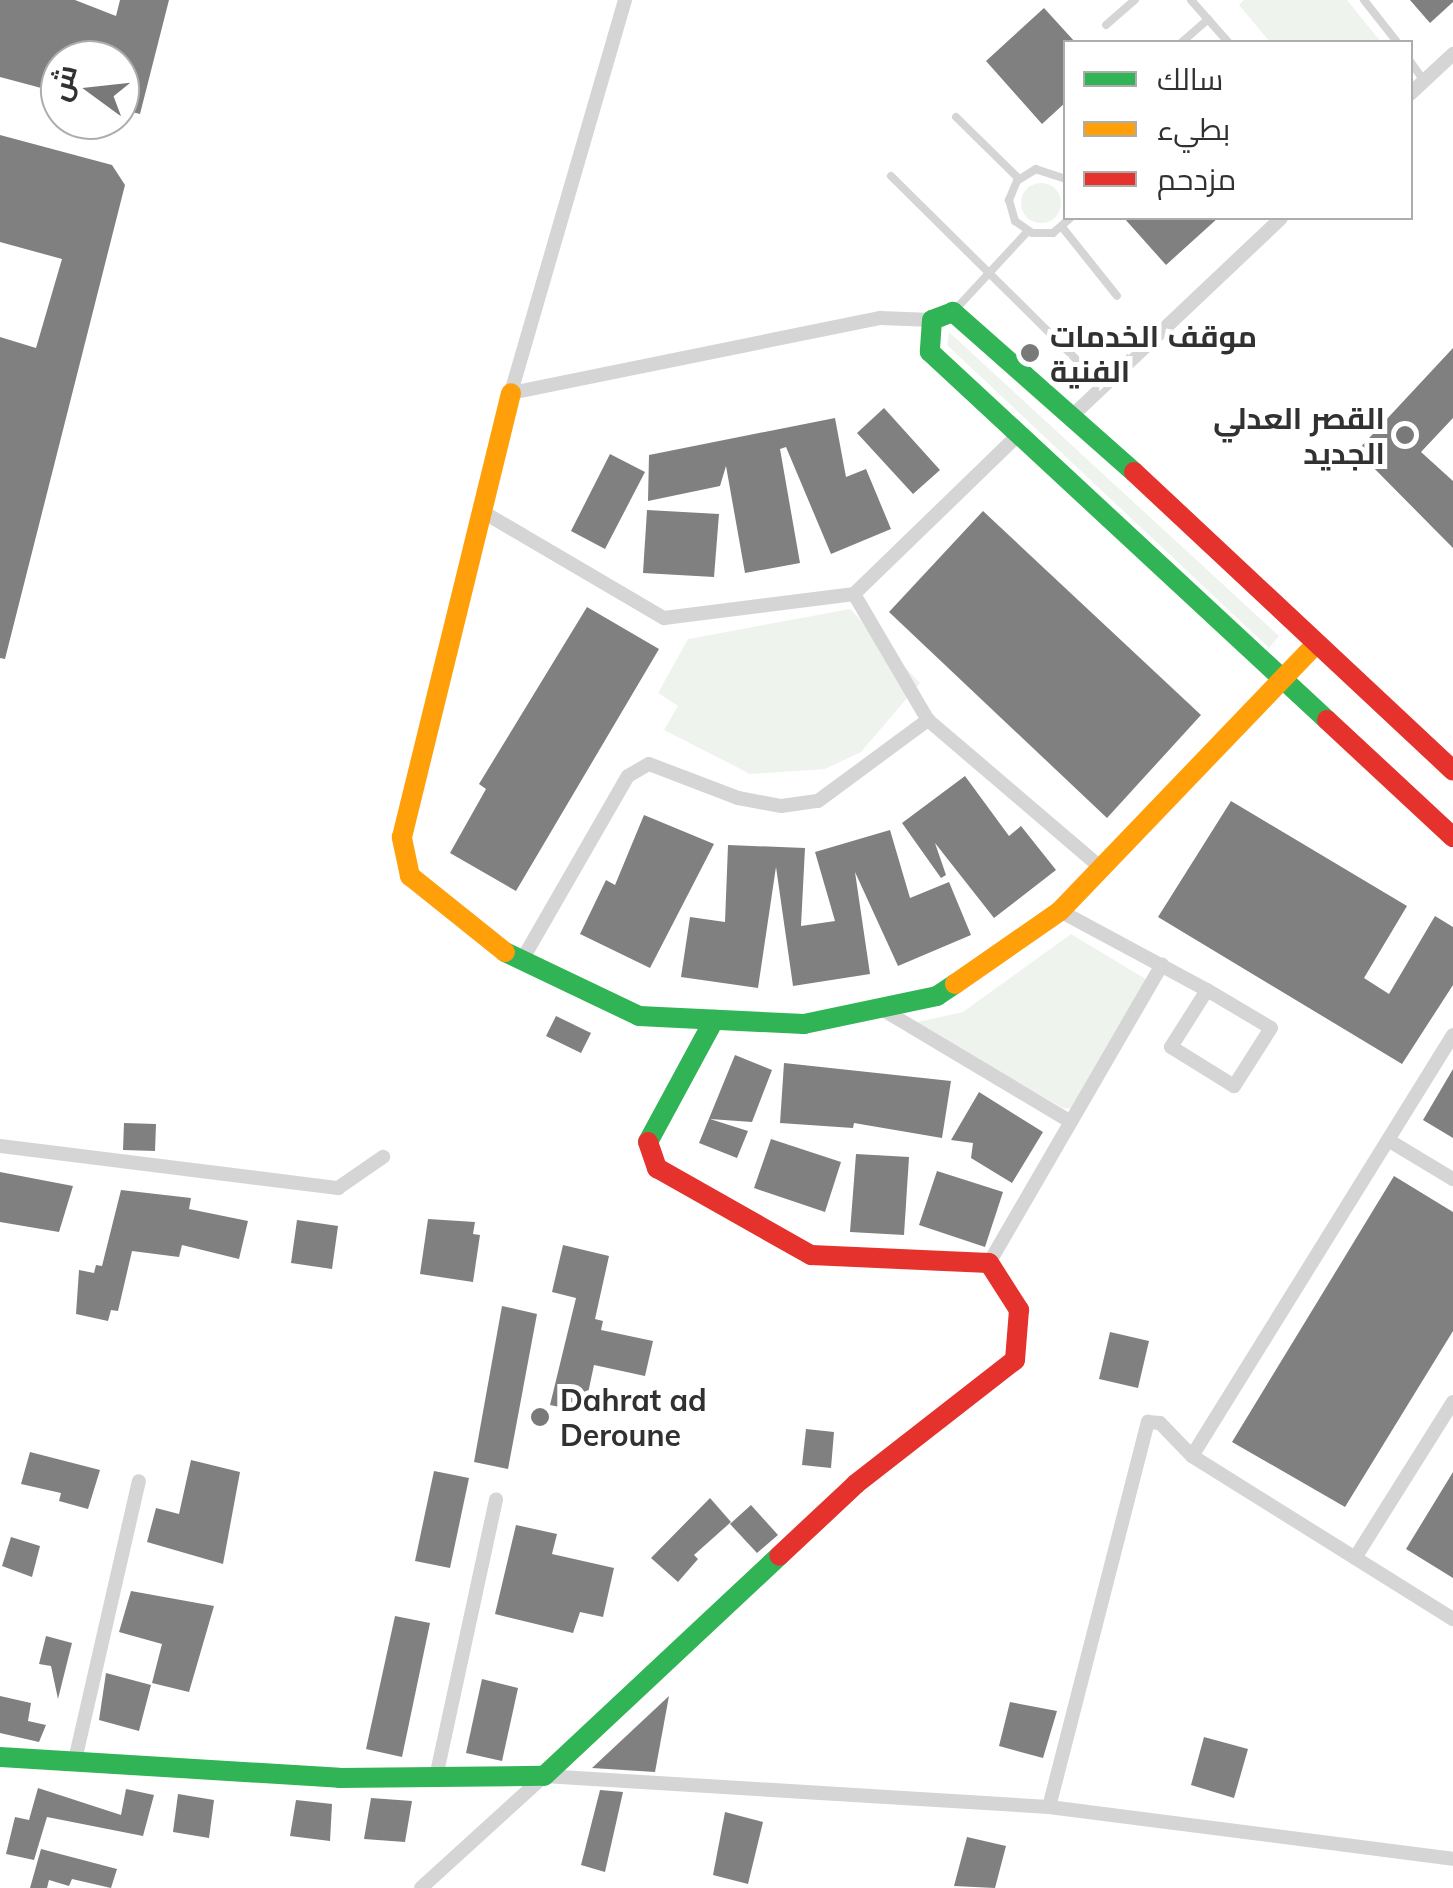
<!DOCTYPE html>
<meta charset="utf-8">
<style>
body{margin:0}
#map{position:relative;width:1453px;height:1888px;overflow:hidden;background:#fff;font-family:Mulish,Cairo,sans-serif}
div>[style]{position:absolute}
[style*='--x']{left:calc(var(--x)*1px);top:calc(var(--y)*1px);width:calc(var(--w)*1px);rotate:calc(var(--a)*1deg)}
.green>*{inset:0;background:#eff3ed}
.round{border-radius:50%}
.building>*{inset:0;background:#808080}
.lane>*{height:8px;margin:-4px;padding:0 4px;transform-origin:4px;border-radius:4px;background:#d5d5d5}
.street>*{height:14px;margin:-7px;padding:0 7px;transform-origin:7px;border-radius:7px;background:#d5d5d5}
.fast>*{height:20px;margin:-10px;padding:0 10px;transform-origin:10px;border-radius:10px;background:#30b455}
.slow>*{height:20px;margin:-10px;padding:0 10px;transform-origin:10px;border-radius:10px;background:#ff9f0a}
.jam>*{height:20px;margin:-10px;padding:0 10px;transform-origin:10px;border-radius:10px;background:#e5322d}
.dots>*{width:28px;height:28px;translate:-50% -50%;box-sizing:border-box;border:5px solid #fff;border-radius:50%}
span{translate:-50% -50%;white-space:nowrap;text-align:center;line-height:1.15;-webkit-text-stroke:10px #fff;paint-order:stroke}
.poi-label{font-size:30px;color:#313131;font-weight:700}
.left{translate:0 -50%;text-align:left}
.right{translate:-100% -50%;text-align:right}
.legend{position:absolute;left:1063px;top:40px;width:350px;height:180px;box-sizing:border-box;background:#fff;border:2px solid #adadad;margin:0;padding:12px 18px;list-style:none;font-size:30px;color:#313131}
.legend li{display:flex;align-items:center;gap:20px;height:50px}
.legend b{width:50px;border:2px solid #adadad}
.north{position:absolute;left:40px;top:40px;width:100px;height:100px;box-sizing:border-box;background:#fff;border:2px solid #adadad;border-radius:50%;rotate:285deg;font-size:28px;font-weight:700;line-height:40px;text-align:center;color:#313131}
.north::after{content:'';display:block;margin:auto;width:35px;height:45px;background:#797979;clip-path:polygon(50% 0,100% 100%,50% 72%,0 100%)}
</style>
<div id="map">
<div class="green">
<div style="clip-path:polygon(1244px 0,1347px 0,1381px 42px,1270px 42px,1239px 5px)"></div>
<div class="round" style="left:1021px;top:183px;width:40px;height:40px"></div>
<div style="clip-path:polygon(949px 332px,1279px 636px,1269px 648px,947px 345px)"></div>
<div style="clip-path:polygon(850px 609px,920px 683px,861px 752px,825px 769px,750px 774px,664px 730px,678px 706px,658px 693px,688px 639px)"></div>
<div style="clip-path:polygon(1071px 934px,1154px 984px,1079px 1109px,1063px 1108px,913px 1023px,963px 1012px)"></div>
</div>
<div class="building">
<div style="clip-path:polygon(0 0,75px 0,116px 16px,120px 0,169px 0,140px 114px,120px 109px,120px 60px,60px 60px,60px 93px,0 77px)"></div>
<div style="clip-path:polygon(1410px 0,1453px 0,1453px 2px,1430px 23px)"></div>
<div style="clip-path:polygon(1044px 8px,1075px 42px,1066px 42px,1066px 102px,1042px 124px,986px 61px)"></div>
<div style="clip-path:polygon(0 135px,112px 165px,125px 185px,5px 659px,0 658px,0 337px,36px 348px,62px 259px,0 242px)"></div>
<div style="clip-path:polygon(1124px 218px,1218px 218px,1166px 265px)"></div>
<div style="clip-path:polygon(1453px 348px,1453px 418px,1421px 452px,1453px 481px,1453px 548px,1357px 451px)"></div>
<div style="clip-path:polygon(884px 408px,940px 470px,913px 494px,857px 433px)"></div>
<div style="clip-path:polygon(835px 418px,846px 477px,866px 469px,891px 529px,831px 554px,786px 447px,780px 449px,800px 563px,745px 573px,726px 466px,720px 486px,648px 501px,649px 455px)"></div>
<div style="clip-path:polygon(610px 454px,645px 472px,605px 549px,571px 531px)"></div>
<div style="clip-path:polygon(647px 510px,719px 514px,714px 577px,643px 573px)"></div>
<div style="clip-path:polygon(983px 511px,1201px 715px,1107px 818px,889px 612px)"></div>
<div style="clip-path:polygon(587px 607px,659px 649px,516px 891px,450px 853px,486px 789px,479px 784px)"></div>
<div style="clip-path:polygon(965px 776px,1009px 836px,1021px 826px,1056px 870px,994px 918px,935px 843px,946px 875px,941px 878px,902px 823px)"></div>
<div style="clip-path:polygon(1231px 801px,1407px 906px,1364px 978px,1389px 994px,1435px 916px,1453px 927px,1453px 985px,1402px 1064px,1158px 917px)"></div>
<div style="clip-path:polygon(644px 815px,714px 844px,650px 968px,580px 934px,606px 880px,615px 885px)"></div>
<div style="clip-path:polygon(890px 830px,910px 898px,949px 882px,971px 935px,898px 966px,855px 872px,870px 974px,793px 986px,776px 867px,758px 988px,681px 977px,690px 917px,725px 922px,728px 845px,805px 848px,801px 926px,835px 921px,815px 852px)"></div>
<div style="clip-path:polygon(556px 1016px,591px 1033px,581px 1053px,546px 1036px)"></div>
<div style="clip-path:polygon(735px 1055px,772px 1070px,752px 1122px,710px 1119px,748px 1131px,737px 1158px,699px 1143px)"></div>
<div style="clip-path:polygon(784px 1063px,951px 1081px,942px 1138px,854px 1123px,853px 1128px,780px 1123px)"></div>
<div style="clip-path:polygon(1453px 1069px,1453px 1138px,1423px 1120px)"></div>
<div style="clip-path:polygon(979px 1092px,1043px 1132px,1012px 1183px,971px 1158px,973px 1143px,951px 1140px)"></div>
<div style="clip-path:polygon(124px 1123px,156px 1124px,155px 1151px,123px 1150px)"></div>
<div style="clip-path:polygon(771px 1139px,841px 1162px,825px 1212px,754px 1188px)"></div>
<div style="clip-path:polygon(856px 1154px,909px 1157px,904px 1235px,850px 1232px)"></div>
<div style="clip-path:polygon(937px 1171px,1003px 1192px,985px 1247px,919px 1225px)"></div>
<div style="clip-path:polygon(0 1172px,73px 1186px,59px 1232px,0 1222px)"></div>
<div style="clip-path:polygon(1394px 1176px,1453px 1212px,1453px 1331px,1345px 1507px,1232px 1442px)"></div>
<div style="clip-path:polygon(121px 1190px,191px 1198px,189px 1209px,248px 1221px,239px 1259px,182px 1245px,179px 1257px,132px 1251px,118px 1311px,111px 1310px,108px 1321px,76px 1314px,79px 1270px,94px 1273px,96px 1265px,102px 1266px)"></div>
<div style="clip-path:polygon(428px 1219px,475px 1222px,473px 1234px,480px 1235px,473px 1282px,420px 1274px)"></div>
<div style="clip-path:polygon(297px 1220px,338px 1226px,332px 1269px,291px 1263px)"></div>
<div style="clip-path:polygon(563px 1245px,609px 1256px,595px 1319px,603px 1321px,601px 1330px,653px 1341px,645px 1376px,594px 1365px,584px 1412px,550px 1405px,576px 1298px,552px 1292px)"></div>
<div style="clip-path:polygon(502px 1306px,537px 1314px,508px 1469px,474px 1462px)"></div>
<div style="clip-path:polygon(1110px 1332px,1149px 1341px,1138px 1388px,1099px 1379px)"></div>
<div style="clip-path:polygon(806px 1429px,834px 1432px,831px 1468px,802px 1465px)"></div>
<div style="clip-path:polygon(30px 1452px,100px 1470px,88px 1509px,59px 1501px,61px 1493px,21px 1484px)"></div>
<div style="clip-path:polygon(191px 1460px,240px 1472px,223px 1564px,147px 1542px,156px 1508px,179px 1514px)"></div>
<div style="clip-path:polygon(434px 1471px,469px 1478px,450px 1568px,415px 1561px)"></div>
<div style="clip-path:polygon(1453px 1472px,1453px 1578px,1406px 1549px)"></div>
<div style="clip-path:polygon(710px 1498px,731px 1522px,694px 1555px,698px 1559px,678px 1582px,651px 1558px)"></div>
<div style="clip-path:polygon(751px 1505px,778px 1535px,757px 1553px,730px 1524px)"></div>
<div style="clip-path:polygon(516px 1525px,557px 1534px,552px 1554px,614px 1568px,603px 1617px,580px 1612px,573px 1633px,495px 1614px)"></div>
<div style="clip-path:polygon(11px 1537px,40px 1546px,32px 1577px,2px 1566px)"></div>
<div style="clip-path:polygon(131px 1591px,214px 1606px,189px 1692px,152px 1683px,162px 1644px,119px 1632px)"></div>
<div style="clip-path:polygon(395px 1616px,430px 1623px,402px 1757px,366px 1749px)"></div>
<div style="clip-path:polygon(46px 1636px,72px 1643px,58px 1699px,51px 1666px,39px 1664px)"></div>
<div style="clip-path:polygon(106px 1673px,151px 1685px,139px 1731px,99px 1720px)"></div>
<div style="clip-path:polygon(482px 1679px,518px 1688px,502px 1761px,466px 1753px)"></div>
<div style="clip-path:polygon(0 1696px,31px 1703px,28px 1721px,46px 1725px,39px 1742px,0 1733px)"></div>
<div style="clip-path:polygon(669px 1696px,655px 1772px,592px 1768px)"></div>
<div style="clip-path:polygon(1010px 1702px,1057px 1711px,1043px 1758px,999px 1746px)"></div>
<div style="clip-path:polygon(1204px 1737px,1248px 1749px,1234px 1798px,1191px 1785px)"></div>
<div style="clip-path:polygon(38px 1788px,121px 1815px,126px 1789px,154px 1795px,143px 1836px,47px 1817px,34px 1860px,6px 1854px,15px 1817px,29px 1820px)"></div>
<div style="clip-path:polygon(600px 1790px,623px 1792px,605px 1872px,581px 1865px)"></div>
<div style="clip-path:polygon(178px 1794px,214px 1800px,209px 1838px,173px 1832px)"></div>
<div style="clip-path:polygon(371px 1798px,412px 1801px,405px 1842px,364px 1839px)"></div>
<div style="clip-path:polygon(296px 1800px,332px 1804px,330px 1841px,290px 1836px)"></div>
<div style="clip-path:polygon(725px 1812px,763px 1822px,748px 1884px,713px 1875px)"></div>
<div style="clip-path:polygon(967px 1837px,1006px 1846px,995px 1888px,954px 1886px)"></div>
<div style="clip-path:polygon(41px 1849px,117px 1869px,111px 1888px,72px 1879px,69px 1886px,49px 1880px,47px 1888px,30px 1888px)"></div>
</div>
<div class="lane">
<div style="--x:1191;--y:0;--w:56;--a:48.6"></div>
<div style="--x:1364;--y:0;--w:53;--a:51.8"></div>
<div style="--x:1106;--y:25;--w:38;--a:-41"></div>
<div style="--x:1182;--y:42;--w:35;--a:-41"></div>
<div style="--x:1410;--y:61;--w:24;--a:55"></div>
<div style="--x:956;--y:117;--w:88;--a:44.5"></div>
<div style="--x:891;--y:176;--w:262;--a:44.7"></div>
<div style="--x:1066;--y:179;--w:32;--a:-162"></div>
<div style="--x:1036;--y:169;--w:22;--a:148"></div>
<div style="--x:1017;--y:181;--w:21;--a:113"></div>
<div style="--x:1009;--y:200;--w:22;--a:74"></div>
<div style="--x:1015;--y:221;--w:21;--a:35"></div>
<div style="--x:1032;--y:233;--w:21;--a:0"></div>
<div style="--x:1053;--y:233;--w:23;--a:-41"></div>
<div style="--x:1062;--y:227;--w:88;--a:51.4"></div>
<div style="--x:953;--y:312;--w:110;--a:-47.2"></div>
</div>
<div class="street">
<div style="--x:625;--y:0;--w:409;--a:106.2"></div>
<div style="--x:511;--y:393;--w:377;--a:-11.5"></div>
<div style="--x:880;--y:318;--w:52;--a:2.2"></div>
<div style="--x:1410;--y:94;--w:59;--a:-42.9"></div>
<div style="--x:1073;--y:415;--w:286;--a:-43.4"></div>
<div style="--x:483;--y:512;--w:210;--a:30.4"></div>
<div style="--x:664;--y:618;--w:192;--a:-7.2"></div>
<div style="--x:854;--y:594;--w:146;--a:59.6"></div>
<div style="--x:854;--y:594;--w:228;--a:-44.1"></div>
<div style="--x:1060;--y:911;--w:167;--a:28.3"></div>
<div style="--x:1207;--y:990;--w:74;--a:30.7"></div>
<div style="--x:1271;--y:1028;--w:69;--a:122.5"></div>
<div style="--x:1234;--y:1086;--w:74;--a:-148.2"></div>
<div style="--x:1171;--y:1047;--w:67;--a:-57.7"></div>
<div style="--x:522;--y:960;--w:212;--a:-60.1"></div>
<div style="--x:628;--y:776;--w:24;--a:-30"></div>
<div style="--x:649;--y:764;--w:95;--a:20.9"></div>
<div style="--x:738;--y:798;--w:44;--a:10.5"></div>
<div style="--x:781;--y:806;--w:37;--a:-8"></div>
<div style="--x:818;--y:801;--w:137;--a:-36.4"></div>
<div style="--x:928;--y:720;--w:228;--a:40.5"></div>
<div style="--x:880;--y:1008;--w:222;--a:30.8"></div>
<div style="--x:1453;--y:1035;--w:495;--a:121.8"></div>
<div style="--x:1192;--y:1456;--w:308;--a:32"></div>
<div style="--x:1388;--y:1140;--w:76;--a:31"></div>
<div style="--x:0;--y:1146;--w:341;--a:7.1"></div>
<div style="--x:338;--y:1188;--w:55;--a:-34.6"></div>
<div style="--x:989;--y:1263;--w:345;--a:-59.9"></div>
<div style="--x:1355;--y:1558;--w:184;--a:-57.9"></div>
<div style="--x:75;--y:1760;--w:286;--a:-77.1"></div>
<div style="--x:436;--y:1777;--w:284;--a:-77.8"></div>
<div style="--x:1049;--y:1807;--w:398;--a:-75.6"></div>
<div style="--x:1148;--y:1422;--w:12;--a:5"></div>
<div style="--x:1160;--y:1423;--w:46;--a:45.9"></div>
<div style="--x:421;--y:1888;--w:166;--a:-42.3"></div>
<div style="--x:544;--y:1776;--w:506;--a:3.51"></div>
<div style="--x:1049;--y:1807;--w:407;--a:7.3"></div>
</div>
<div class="fast">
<div style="--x:1134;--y:472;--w:242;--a:-138.5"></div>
<div style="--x:953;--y:312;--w:22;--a:159"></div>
<div style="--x:932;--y:320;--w:32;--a:94"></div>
<div style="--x:930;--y:352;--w:541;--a:42.83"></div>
<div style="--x:505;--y:952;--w:148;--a:25.5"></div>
<div style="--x:639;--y:1016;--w:165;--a:2.8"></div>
<div style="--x:804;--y:1024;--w:136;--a:-11.9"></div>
<div style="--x:937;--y:996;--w:22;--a:-34"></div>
<div style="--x:648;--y:1142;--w:139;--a:-61.6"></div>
<div style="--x:0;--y:1757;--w:340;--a:3.5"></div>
<div style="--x:339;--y:1778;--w:205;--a:-0.6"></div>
<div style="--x:544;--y:1776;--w:322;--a:-43.1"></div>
</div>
<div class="slow">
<div style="--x:505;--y:952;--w:122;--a:-141.3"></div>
<div style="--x:410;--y:876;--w:40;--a:-102"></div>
<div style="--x:402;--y:837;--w:457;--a:-76.2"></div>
<div style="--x:955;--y:984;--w:128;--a:-34.8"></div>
<div style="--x:1060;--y:911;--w:370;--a:-46.2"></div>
</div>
<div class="jam">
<div style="--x:1134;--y:472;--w:437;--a:43.1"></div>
<div style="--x:1327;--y:720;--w:172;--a:42.9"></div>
<div style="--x:648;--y:1142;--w:28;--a:71"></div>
<div style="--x:657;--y:1168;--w:177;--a:29.5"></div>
<div style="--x:811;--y:1255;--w:178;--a:2.6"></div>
<div style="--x:989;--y:1263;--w:56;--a:57.4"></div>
<div style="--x:1019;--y:1310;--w:50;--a:94.6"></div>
<div style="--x:1015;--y:1360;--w:202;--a:142.1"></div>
<div style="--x:856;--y:1484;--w:105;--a:136.9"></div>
</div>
<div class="dots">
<div style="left:1030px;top:353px;background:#797979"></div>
<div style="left:1405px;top:435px;background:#797979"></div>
<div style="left:540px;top:1417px;background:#797979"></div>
</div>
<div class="poi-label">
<span class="left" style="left:1050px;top:353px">موقف الخدمات<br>الفنية</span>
<span class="right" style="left:1385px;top:435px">القصر العدلي<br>الجديد</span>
<span class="left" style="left:560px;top:1417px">Dahrat ad<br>Deroune</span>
</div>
<ul class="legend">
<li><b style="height:12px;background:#30b455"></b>سالك</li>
<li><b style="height:12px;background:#ff9f0a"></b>بطيء</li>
<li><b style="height:12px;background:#e5322d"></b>مزدحم</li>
</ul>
<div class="north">ش</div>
</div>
